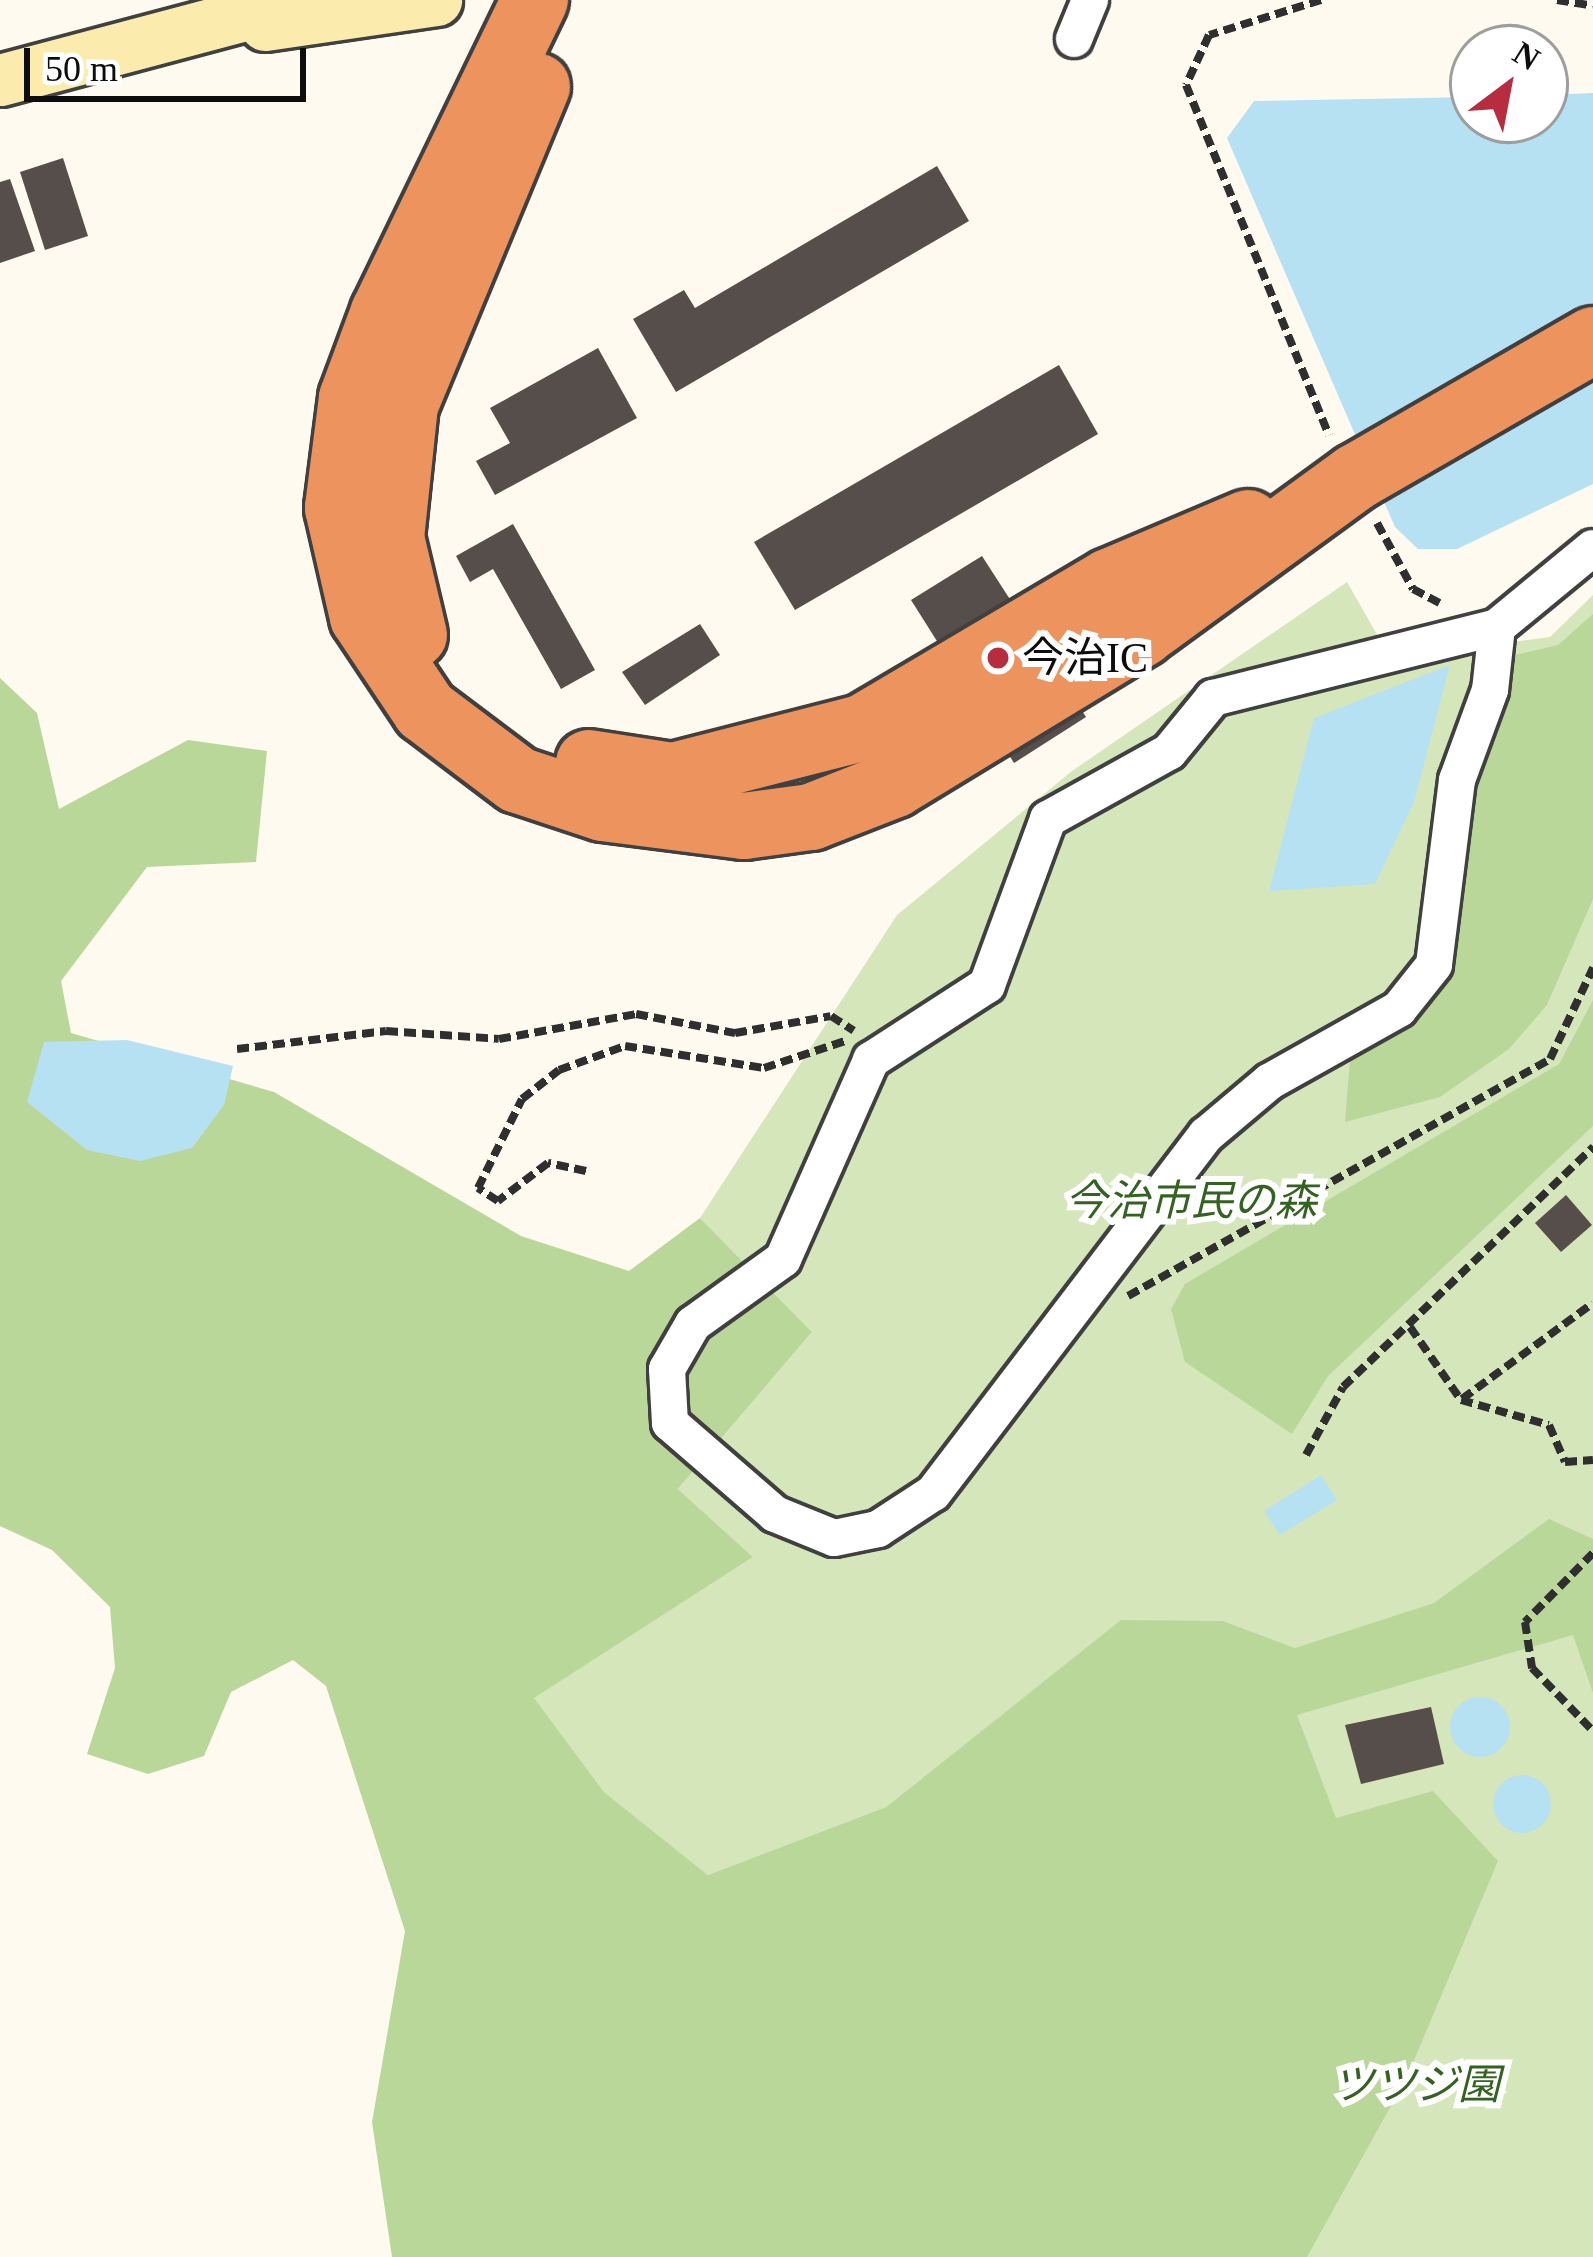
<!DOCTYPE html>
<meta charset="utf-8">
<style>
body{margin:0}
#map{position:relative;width:1593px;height:2257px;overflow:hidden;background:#fefaef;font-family:"Times New Roman","Noto Sans JP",serif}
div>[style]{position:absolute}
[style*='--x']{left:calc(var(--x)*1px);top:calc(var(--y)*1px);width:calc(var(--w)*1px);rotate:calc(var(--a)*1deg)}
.green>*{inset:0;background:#d5e7ba}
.forest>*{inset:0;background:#bad79a}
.water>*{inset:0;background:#b6e1f3}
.round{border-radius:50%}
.building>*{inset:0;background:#554e4a}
.path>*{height:8px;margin-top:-4px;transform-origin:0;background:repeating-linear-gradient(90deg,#2f2f2f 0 12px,transparent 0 18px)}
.roads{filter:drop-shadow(3px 0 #404040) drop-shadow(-3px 0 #404040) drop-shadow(0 3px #404040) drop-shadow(0 -3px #404040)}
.street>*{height:36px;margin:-18px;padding:0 18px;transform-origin:18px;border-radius:18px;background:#fff}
.secondary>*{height:51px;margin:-25.5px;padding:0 25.5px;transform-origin:25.5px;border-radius:25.5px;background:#fbecad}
.highway>*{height:66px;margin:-33px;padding:0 33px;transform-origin:33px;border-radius:33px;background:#ed935e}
.dots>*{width:33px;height:33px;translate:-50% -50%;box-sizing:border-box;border:6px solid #fff;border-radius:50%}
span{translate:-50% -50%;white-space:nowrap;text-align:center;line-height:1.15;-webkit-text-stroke:12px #fff;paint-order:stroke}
.poi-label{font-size:42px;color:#0d0d0d}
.left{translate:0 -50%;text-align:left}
.park-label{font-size:42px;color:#346221;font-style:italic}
.north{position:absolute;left:1449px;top:24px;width:120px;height:120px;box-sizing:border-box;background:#fff;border:3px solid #9e9e9e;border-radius:50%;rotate:32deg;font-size:33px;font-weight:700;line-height:48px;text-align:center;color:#0d0d0d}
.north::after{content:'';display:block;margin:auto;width:42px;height:54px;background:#b72c3e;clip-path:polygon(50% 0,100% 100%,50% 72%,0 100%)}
.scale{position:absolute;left:24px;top:48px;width:282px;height:54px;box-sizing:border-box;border:6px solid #0d0d0d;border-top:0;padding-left:15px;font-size:36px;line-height:42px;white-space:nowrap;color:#0d0d0d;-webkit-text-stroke:9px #fff;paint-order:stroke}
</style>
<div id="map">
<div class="green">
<div style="clip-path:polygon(1347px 582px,1399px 673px,1453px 650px,1550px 637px,1593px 595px,1593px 2257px,1260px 2257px,1104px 1634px,886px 1807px,708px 1875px,604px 1792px,533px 1698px,753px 1557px,678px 1489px,812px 1332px,700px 1218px,897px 915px,1072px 771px)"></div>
</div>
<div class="forest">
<div style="clip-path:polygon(1593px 614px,1593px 899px,1547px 1005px,1509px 1049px,1440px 1097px,1345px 1122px,1351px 1047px,1407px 1018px,1511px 656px,1558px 645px)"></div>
<div style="clip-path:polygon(0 678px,37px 713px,59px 809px,188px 740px,267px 751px,256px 862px,147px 867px,61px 981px,71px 1033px,274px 1092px,521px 1236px,629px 1271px,700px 1218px,812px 1332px,678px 1489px,753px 1557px,534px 1698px,604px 1792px,708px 1875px,886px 1807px,1121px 1620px,1223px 1621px,1295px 1648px,1434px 1603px,1549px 1519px,1593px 1539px,1593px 1693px,1573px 1635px,1297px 1715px,1336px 1818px,1433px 1791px,1498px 1861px,1407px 2077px,1307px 2257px,392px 2257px,372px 2122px,405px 1931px,326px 1686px,293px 1660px,231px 1692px,204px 1756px,148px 1774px,87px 1754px,115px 1668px,110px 1607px,52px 1550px,0 1526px)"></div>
<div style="clip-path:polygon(1593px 1000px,1593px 1126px,1328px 1376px,1292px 1434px,1185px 1362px,1171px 1309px,1185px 1284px,1559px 1064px)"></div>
</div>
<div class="water">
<div style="clip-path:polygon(1593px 93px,1593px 484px,1457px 549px,1418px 549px,1395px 527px,1227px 138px,1254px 101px,1473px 97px,1473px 120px,1545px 120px,1545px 95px)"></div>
<div style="clip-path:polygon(1450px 665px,1414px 802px,1375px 884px,1269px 891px,1314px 718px)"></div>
<div style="clip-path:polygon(127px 1040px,233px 1066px,224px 1105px,192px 1148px,140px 1161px,87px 1150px,27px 1102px,44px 1042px)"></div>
<div style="clip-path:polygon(1321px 1475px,1337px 1500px,1280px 1535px,1264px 1511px)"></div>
<div class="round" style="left:1450px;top:1697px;width:60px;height:60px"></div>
<div class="round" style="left:1493px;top:1775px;width:58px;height:58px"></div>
</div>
<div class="building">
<div style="clip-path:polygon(63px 158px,88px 236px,45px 250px,20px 172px)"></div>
<div style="clip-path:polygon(937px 166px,969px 221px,676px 392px,633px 319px,684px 290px,695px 308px)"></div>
<div style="clip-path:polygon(10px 179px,35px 251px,0 263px,0 182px)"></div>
<div style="clip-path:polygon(598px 348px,637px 418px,495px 495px,476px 461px,510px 443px,490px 408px)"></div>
<div style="clip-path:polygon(1059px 365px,1098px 434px,795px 610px,754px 542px)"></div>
<div style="clip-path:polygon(513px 524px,595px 670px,561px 689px,493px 569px,470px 582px,456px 556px)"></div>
<div style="clip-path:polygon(982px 556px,1086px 717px,1014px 763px,911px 600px)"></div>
<div style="clip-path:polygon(700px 624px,720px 655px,645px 705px,622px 672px)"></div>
<div style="clip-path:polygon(1566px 1195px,1592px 1225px,1561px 1252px,1535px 1223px)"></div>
<div style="clip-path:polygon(1431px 1707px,1444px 1764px,1361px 1784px,1345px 1725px)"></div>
</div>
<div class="path">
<div style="--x:1321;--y:0;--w:117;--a:162.6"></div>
<div style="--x:1209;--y:35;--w:55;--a:114.7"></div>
<div style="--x:1186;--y:85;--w:378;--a:67.8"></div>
<div style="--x:1557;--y:0;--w:36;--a:9"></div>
<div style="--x:1377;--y:523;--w:75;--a:61.4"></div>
<div style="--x:1413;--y:589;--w:30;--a:28"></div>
<div style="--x:237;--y:1049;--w:150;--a:-6.9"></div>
<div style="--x:386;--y:1031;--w:113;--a:4"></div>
<div style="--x:499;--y:1039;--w:139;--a:-10.3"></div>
<div style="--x:636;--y:1014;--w:101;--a:10.9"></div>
<div style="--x:735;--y:1033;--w:97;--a:-10"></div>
<div style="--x:831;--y:1016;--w:27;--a:33"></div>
<div style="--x:586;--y:1171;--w:39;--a:-168"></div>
<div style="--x:548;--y:1163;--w:63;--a:142.8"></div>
<div style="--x:498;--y:1201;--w:24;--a:-147"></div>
<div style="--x:478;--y:1188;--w:99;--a:-63.7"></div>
<div style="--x:522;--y:1099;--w:47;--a:-38.1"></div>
<div style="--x:559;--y:1070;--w:70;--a:-20"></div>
<div style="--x:625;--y:1046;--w:141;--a:9"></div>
<div style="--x:764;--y:1068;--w:85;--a:-18.4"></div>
<div style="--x:1128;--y:1296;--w:484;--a:-29.3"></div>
<div style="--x:1550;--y:1059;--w:101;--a:-64.7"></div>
<div style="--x:1410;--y:1327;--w:89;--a:55.1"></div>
<div style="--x:1461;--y:1400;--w:91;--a:15.9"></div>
<div style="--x:1549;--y:1425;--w:40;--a:66.6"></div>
<div style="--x:1565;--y:1462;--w:28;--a:-4"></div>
<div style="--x:1462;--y:1399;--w:162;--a:-36.2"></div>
<div style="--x:1306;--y:1455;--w:77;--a:-61.4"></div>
<div style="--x:1343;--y:1387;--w:347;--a:-43.8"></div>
<div style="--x:1593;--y:1553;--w:97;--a:134.6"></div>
<div style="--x:1525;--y:1622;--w:47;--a:81.3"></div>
<div style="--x:1532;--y:1668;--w:88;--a:45.9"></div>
</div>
<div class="roads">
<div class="street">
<div style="--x:1074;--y:39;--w:42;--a:-67.7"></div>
<div style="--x:1497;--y:627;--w:63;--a:96.3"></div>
<div style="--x:1490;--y:690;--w:96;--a:110.1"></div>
<div style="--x:1457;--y:780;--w:186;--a:97.1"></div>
<div style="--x:1434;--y:965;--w:56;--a:128.5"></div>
<div style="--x:1399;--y:1009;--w:149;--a:150.7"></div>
<div style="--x:1269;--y:1082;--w:82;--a:139.9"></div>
<div style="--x:1206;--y:1135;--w:450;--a:127.3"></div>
<div style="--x:933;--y:1493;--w:66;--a:146.8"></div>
<div style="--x:878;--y:1529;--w:45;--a:168.4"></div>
<div style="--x:834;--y:1538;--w:64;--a:-157.9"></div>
<div style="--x:775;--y:1514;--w:139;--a:-139.1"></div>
<div style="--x:670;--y:1423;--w:54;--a:-93.2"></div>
<div style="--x:667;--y:1369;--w:52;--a:-60"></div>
<div style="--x:693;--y:1324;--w:111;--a:-35.8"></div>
<div style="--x:783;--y:1259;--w:218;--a:-66.1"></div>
<div style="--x:871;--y:1060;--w:138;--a:-32.9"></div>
<div style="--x:987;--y:985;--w:177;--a:-69.8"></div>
<div style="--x:1048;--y:819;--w:138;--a:-29"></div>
<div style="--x:1169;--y:752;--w:70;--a:-50.8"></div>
<div style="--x:1213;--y:698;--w:293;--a:-14"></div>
<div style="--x:1497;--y:627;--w:124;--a:-39.5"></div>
</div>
<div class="secondary">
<div style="--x:265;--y:25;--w:173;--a:-8.3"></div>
<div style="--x:0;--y:80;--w:311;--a:-14.9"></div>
</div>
<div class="highway">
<div style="--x:535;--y:0;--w:347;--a:115.8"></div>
<div style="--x:384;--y:312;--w:92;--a:110.4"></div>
<div style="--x:352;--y:398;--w:111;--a:97.3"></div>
<div style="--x:338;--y:508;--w:112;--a:77.1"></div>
<div style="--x:363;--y:617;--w:112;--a:56.3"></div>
<div style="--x:425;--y:710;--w:116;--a:37"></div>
<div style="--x:518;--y:780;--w:89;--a:18.2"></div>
<div style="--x:603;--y:808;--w:142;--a:7.3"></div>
<div style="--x:744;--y:826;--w:68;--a:-7.7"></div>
<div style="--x:811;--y:817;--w:90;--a:-21.4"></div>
<div style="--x:895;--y:784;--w:289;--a:-31.4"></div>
<div style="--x:1142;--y:633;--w:265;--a:-36.1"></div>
<div style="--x:1356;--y:477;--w:274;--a:-30"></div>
<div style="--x:414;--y:635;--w:100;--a:-103.3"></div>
<div style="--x:391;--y:538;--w:134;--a:-84"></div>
<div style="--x:405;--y:405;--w:345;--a:-67.5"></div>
<div style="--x:589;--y:763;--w:85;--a:8.8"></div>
<div style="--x:673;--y:776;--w:195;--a:-14.3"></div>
<div style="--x:862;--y:728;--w:287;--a:-30.6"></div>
<div style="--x:1109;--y:582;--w:151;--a:-23"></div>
</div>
</div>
<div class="dots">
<div style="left:998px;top:658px;background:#b72c3e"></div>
</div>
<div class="poi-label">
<span class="left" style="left:1022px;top:658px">今治IC</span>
</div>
<div class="park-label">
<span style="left:1191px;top:1201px">今治市民の森</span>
<span style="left:1416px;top:2085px">ツツジ園</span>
</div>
<div class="north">N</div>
<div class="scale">50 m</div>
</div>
